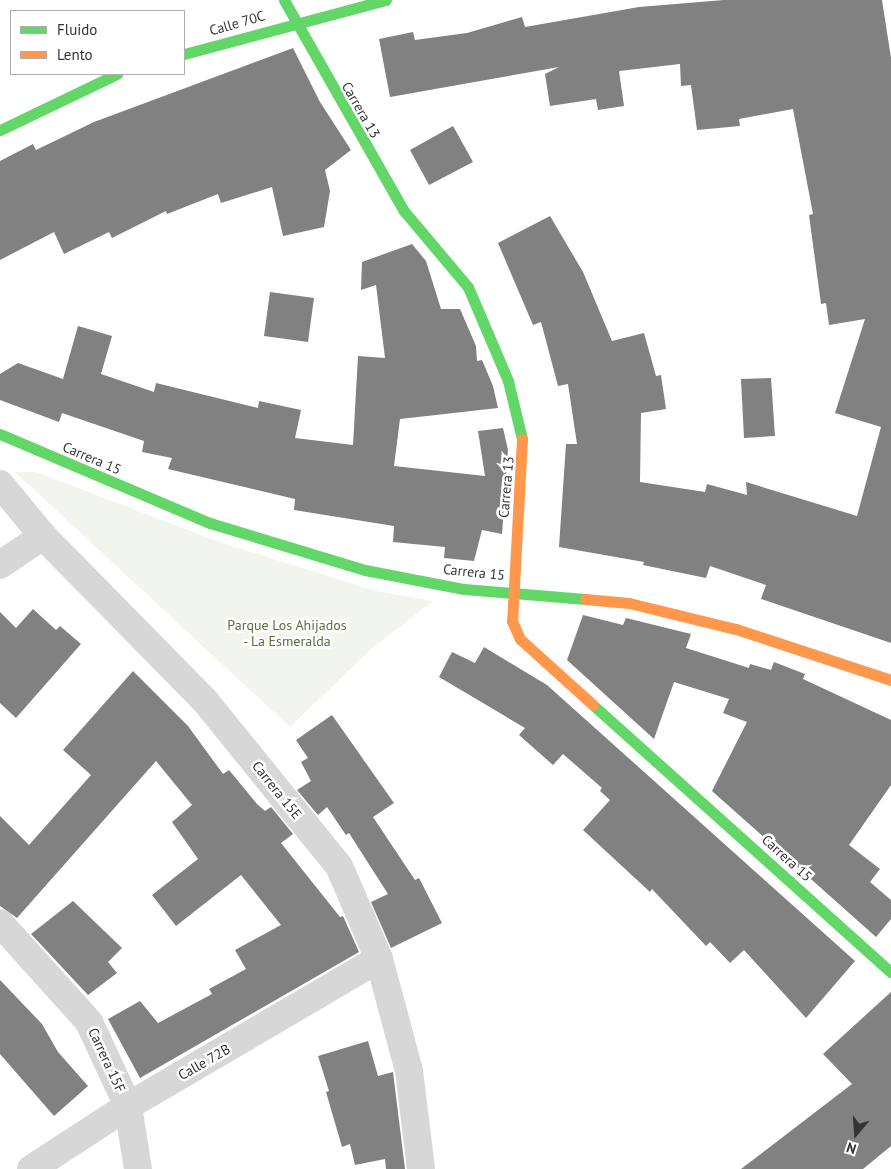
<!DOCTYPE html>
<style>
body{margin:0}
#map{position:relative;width:891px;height:1169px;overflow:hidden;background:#fff;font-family:"PT Sans",sans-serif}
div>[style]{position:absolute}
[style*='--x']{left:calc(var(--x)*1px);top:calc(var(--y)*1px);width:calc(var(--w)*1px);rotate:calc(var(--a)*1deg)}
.green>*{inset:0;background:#f1f5ed}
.building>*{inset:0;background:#818181}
.street>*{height:28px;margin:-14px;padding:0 14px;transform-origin:14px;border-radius:14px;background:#d7d7d7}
.fast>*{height:11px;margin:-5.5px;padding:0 5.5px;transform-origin:5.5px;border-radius:5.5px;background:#63d668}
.slow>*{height:11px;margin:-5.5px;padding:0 5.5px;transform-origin:5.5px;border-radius:5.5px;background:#ff974d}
span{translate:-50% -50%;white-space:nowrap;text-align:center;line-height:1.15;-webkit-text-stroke:5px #fff;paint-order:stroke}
.street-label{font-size:14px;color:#333}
.park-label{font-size:14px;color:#56703f}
.legend{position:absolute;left:10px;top:10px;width:175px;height:65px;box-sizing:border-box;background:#fff;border:1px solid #adadad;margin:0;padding:6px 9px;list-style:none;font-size:15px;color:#333}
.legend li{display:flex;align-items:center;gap:10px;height:25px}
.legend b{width:25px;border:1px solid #adadad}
.north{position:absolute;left:831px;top:1109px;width:50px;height:50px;-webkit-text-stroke:4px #fff;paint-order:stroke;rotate:198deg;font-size:14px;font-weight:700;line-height:20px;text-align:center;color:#333}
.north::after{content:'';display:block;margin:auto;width:18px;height:22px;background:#333;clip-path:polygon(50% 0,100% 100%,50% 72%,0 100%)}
</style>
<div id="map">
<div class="green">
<div style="clip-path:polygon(15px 472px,36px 472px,222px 543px,376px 591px,433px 601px,371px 649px,290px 727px)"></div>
</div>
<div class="building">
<div style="clip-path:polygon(724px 0,882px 0,891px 58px,891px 643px,761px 599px,766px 585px,710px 566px,706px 578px,643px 565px,644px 562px,559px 547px,566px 444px,577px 444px,568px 384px,558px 386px,541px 322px,533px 325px,498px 243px,550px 216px,583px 272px,612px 341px,644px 333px,656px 376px,661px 375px,666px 409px,641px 413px,640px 482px,705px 492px,707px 484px,747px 495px,746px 482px,857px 516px,881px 427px,835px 413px,865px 319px,829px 325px,826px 303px,821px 304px,809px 215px,813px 214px,793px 109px,739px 119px,740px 126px,697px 130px,691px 85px,681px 86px,680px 64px,619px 71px,624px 106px,598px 110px,596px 99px,550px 106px,545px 74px,559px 67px,390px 97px,379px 39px,413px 32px,415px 40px,467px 33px,522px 17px,525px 27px,639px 7px)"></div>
<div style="clip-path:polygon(293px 48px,320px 102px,351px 150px,325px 170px,330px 191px,324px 227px,283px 236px,272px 187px,221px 203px,218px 194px,167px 214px,166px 211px,112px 238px,109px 232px,64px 254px,54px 232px,0 260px,0 161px,33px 144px,36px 150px,94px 122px)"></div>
<div style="clip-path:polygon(453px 126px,473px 162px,429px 185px,410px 150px)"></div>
<div style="clip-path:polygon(412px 244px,426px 261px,441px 309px,460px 309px,476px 346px,477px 361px,482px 360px,493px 386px,498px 408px,400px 419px,394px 466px,485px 476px,478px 431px,503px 428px,508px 450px,502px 534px,482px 530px,474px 561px,444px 558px,445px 547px,393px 542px,394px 526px,294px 510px,295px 499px,168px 469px,172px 458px,142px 452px,144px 441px,62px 413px,59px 422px,0 400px,0 374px,18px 363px,63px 379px,78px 326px,112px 336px,101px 374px,154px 392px,156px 383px,258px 408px,259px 401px,301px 410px,295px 438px,353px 445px,358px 356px,385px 358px,376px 285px,361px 290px,362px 262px)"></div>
<div style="clip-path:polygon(270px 292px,314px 298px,308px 342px,264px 336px)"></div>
<div style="clip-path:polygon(771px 378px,775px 436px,744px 438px,741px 379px)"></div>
<div style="clip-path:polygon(33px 609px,56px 630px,60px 626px,81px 644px,16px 718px,0 703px,0 612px,16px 628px)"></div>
<div style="clip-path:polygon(583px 615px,623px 625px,626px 618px,691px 634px,686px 648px,749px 668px,750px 664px,771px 670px,774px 662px,805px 674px,803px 679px,891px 720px,891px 785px,849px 845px,880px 869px,870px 882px,891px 900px,891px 919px,876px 937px,712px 791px,747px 722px,723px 713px,729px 699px,674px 682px,654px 739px,567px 660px)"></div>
<div style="clip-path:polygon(484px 647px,547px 685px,855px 961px,806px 1018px,744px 950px,730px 963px,710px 942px,706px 946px,652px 889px,650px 892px,583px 830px,610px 800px,600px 791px,602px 788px,563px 754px,553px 765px,519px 735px,525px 728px,439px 677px,452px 652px,475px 663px)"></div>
<div style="clip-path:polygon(133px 671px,188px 726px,223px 774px,229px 770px,257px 804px,265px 811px,271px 807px,293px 834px,281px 843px,340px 917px,343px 916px,359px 952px,140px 1078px,108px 1019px,140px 1001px,158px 1023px,212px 994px,209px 989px,246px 969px,235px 950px,281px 925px,241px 875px,176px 926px,152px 895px,198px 859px,172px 822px,192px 805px,156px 761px,17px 918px,0 906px,0 816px,29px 845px,91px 775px,63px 750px)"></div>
<div style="clip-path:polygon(332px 715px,394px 803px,373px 817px,415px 880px,419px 878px,442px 923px,391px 948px,371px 902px,388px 894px,349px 833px,346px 835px,327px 807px,318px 815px,297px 790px,311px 781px,301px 762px,308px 758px,296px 740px)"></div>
<div style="clip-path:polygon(73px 901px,122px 948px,108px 962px,117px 973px,88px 995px,31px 934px)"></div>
<div style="clip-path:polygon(0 980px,42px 1024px,58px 1052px,88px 1086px,54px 1116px,0 1054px)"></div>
<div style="clip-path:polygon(891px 992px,891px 1146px,863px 1169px,741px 1169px,852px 1084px,823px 1054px)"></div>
<div style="clip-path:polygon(368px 1041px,378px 1076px,393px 1072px,405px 1169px,386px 1169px,385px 1159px,355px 1165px,350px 1144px,342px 1147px,326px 1092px,329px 1091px,318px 1056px)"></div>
</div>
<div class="street">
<div style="--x:0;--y:484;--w:67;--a:50.4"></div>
<div style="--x:43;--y:536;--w:233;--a:45.5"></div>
<div style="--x:206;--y:702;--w:211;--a:51"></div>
<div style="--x:339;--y:866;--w:101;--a:66.7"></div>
<div style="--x:379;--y:959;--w:116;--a:75"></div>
<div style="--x:409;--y:1071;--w:99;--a:83"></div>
<div style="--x:0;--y:565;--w:52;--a:-34"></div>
<div style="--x:0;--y:923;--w:133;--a:48"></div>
<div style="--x:89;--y:1022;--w:93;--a:65.1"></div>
<div style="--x:128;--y:1106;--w:64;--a:81"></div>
<div style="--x:31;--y:1169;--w:116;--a:-33"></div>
<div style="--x:128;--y:1106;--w:291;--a:-30.4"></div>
</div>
<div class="fast">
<div style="--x:284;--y:0;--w:243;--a:60.4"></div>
<div style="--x:404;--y:211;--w:99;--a:49.9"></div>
<div style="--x:468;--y:287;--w:102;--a:66.9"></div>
<div style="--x:508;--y:381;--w:60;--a:76.4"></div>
<div style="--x:184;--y:54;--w:209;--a:-15"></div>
<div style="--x:0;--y:130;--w:130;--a:-25.6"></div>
<div style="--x:0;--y:434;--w:228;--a:23"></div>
<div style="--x:210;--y:523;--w:162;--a:16.9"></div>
<div style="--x:365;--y:570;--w:101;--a:10.9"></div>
<div style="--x:464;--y:589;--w:121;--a:4.7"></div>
<div style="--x:593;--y:705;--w:400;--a:41.9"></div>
</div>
<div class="slow">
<div style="--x:522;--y:439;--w:182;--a:93.1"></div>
<div style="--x:512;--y:621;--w:20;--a:66"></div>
<div style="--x:520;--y:639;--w:98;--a:42.1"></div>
<div style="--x:585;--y:599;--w:44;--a:5.2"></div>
<div style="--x:629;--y:603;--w:110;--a:13.7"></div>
<div style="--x:736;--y:629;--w:163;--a:18.2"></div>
</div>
<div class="street-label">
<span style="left:237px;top:23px;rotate:-16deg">Calle 70C</span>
<span style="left:361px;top:110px;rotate:60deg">Carrera 13</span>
<span style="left:92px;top:458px;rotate:23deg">Carrera 15</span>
<span style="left:506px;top:487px;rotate:-85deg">Carrera 13</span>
<span style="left:474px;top:572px;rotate:6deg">Carrera 15</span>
<span style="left:277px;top:790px;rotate:51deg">Carrera 15E</span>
<span style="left:787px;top:858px;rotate:42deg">Carrera 15</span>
<span style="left:107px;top:1060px;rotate:65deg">Carrera 15F</span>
<span style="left:204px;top:1062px;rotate:-30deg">Calle 72B</span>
</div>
<div class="park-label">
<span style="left:287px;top:633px">Parque Los Ahijados<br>- La Esmeralda</span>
</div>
<ul class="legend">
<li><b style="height:6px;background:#63d668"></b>Fluido</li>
<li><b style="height:6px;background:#ff974d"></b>Lento</li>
</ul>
<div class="north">N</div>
</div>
